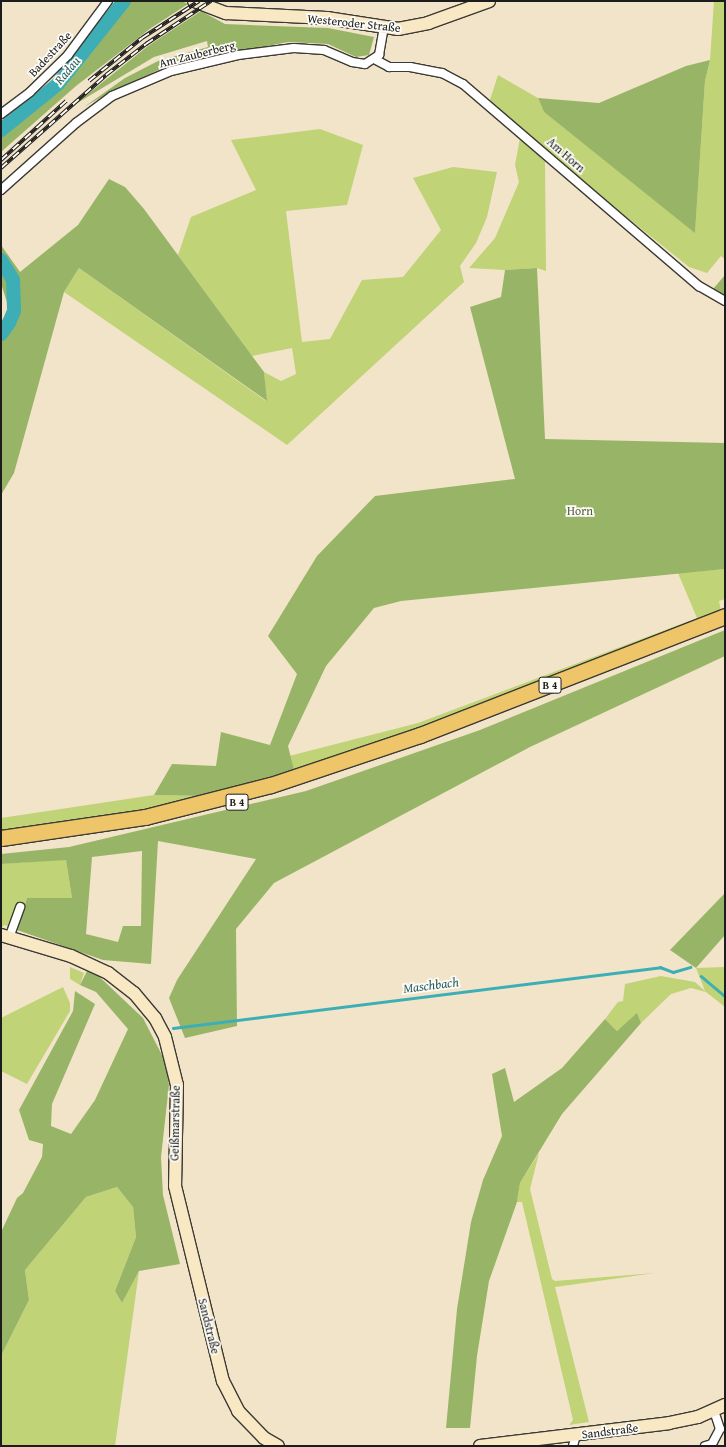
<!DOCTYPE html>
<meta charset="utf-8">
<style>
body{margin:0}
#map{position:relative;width:726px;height:1447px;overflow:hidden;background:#f2e4c9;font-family:"Gentium Book Plus",serif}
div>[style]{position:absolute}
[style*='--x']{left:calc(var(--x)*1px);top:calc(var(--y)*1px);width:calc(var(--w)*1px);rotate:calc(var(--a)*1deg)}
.green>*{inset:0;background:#c0d376}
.forest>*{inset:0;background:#98b567}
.stream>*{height:2.5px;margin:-1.25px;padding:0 1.25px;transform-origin:1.25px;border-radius:1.25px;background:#3daeb6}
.river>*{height:14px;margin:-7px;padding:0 7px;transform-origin:7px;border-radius:7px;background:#3daeb6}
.roads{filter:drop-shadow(1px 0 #3c3a36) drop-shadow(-1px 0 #3c3a36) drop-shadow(0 1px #3c3a36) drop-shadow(0 -1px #3c3a36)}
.street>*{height:8px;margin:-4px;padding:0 4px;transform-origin:4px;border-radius:4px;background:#fff}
.secondary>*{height:12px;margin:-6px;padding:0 6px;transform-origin:6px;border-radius:6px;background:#f8e8c3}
.highway>*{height:15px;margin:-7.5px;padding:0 7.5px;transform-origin:7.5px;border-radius:7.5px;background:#eec569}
.rail>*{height:4px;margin-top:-2px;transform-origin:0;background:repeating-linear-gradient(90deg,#fdfcf7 0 8px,#1c1c1c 0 16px);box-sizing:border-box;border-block:1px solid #1c1c1c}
span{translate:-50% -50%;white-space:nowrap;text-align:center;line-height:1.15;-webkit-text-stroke:3.5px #fdfcf7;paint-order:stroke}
.shield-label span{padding:1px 3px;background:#fdfcf7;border:1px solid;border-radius:3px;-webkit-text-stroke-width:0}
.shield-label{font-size:11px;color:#1c1c1c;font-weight:700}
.street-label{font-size:12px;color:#1c1c1c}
.park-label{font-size:12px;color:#555c3c}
.water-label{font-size:13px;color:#2b5e61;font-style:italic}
.frame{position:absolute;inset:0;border:2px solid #1c1c1c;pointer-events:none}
</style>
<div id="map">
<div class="green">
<div style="clip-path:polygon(714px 1px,725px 1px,725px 259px,721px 256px,707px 273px,689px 267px,558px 162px,490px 100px,498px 75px,538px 98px,544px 112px,695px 232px,705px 81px,710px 60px)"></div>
<div style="clip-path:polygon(320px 129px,363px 145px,347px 205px,286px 211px,302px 342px,330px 339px,362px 280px,403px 277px,441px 230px,413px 178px,453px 167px,497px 172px,487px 217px,476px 243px,460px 266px,464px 282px,287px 445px,64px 292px,79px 268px,266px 401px,264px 372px,281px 381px,296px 374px,292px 348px,252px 356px,178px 255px,191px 217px,256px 190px,231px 140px)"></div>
<div style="clip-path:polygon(520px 138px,545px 160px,546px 271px,537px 268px,505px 270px,469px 268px,495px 238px,519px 182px,515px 165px)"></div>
<div style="clip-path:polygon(725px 569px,725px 599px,719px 601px,721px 611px,422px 729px,294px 770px,289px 756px,418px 723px,697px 618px,678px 573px)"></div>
<div style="clip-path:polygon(154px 795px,203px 796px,165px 808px,1px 831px,1px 818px)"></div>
<div style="clip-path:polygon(66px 859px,72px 898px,27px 898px,17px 930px,4px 925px,1px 929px,1px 864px)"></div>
<div style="clip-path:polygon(70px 967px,84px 973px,80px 985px,70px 979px)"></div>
<div style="clip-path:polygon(725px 967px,725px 1007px,706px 992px,691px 988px,671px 994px,641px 1023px,637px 1014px,617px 1031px,605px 1019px,618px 1002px,623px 1001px,625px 984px,661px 976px,695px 982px,705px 991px,696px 968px)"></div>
<div style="clip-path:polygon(63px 987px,70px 1003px,70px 1011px,27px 1084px,1px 1071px,1px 1018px)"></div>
<div style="clip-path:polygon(539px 1153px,530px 1189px,552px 1279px,555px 1281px,655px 1273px,555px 1287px,589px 1422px,569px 1425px,573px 1420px,522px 1202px,517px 1202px,520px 1183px)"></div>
<div style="clip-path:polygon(117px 1187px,133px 1207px,136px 1237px,115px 1291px,122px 1303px,139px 1271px,115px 1446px,1px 1446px,1px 1356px,29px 1300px,25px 1270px,86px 1197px)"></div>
</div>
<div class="forest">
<div style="clip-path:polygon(118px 1px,182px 1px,188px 4px,151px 28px,76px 86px,1px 152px,1px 126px,30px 103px,66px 70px)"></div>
<div style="clip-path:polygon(201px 11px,225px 24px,328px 28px,374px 37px,369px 55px,356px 57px,328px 44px,288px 42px,167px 66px,105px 95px,84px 107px,125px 78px,158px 61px,208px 47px,207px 41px,154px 57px,74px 105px,148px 46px)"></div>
<div style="clip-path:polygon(710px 60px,705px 81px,695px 233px,544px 112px,538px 98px,599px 103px,686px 66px)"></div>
<div style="clip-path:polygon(109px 179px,125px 187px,144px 209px,264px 372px,267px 401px,79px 268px,64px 292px,14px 473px,1px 495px,1px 322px,6px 315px,8px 305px,1px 284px,1px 245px,20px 272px,78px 225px)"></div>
<div style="clip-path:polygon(537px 268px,545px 439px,725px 443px,725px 569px,401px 601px,374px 608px,326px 666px,288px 746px,294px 770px,203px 796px,154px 795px,172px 764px,216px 766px,221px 732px,270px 745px,297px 674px,268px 636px,317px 556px,375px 496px,515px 479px,470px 307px,501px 297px,505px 270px)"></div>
<div style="clip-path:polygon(725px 275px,725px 298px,713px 289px)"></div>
<div style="clip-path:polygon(evenodd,725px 630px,725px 656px,530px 747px,274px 883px,236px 929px,237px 1026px,185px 1038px,169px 998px,177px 980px,256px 859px,158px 841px,151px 964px,103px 960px,17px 930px,27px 898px,72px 898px,66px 860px,1px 864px,1px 854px,69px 847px,306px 791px,480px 730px,725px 630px,142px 851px,141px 926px,123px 926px,118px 942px,86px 934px,92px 857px,142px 851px)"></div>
<div style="clip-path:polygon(725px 893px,725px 935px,696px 968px,670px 950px)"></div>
<div style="clip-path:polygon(89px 967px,143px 1018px,165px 1061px,169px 1085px,161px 1157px,163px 1195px,180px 1264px,139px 1271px,122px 1303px,115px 1291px,136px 1237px,133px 1207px,117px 1187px,86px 1197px,25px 1270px,29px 1300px,1px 1356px,1px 1232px,17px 1198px,23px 1193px,42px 1157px,43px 1144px,29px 1140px,19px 1110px,73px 1011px,75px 991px,95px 1004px,52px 1104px,51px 1126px,71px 1134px,95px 1100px,128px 1029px,96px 992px,80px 985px)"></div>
<div style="clip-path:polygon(637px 1013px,641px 1023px,562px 1114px,520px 1183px,517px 1202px,489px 1281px,477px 1356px,470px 1428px,446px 1428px,457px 1309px,471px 1222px,483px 1180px,502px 1136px,492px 1074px,505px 1068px,514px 1102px,562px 1068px,605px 1019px,617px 1031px)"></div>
</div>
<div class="stream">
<div style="--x:701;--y:976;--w:31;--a:40"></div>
<div style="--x:173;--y:1028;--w:491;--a:-7.1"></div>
<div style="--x:660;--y:967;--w:14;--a:21"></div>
<div style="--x:673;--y:972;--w:18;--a:-16"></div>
</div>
<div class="river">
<div style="--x:1;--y:130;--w:73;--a:-38.9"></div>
<div style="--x:58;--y:84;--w:106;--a:-51.5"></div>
<div style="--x:1;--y:260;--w:23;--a:59"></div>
<div style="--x:13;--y:280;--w:31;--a:88"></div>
<div style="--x:14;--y:311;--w:13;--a:113"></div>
<div style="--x:9;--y:323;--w:14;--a:126"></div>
</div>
<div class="roads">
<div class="street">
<div style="--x:376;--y:60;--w:15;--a:28"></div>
<div style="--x:389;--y:67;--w:21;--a:0"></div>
<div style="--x:410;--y:67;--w:33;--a:11"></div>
<div style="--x:442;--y:73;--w:24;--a:28"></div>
<div style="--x:463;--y:84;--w:311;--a:40.6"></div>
<div style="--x:699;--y:286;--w:30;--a:30"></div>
<div style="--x:1;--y:114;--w:36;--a:-37"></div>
<div style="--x:30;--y:92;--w:53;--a:-44.2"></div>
<div style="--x:68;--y:55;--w:67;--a:-53.5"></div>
<div style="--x:1;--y:190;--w:101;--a:-41.8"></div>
<div style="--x:76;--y:123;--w:45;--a:-36.9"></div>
<div style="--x:112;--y:96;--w:64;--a:-23"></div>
<div style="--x:171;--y:71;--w:69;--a:-13.4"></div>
<div style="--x:238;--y:55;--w:56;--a:-7.1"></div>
<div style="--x:294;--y:48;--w:30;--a:4"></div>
<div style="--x:324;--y:50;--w:30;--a:23"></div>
<div style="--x:352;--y:62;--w:13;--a:9"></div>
<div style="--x:365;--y:64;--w:17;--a:-33"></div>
<div style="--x:379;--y:55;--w:27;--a:-80"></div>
<div style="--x:9;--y:938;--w:33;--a:-70"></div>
<div style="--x:573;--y:1446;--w:11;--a:-75"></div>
<div style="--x:705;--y:1446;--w:7;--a:-16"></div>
<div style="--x:712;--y:1444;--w:17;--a:-62"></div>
<div style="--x:720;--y:1429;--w:19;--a:-108"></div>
</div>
<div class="secondary">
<div style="--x:194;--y:1;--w:34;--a:21"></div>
<div style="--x:226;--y:13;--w:101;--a:2.8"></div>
<div style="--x:327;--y:18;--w:72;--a:8.8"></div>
<div style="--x:398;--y:29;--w:31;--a:-11"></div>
<div style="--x:428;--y:23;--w:65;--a:-19.8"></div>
<div style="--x:1;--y:935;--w:73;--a:16.7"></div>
<div style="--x:71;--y:956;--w:41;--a:24.7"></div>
<div style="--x:108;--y:973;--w:33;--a:38"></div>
<div style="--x:134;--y:993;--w:33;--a:50"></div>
<div style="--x:155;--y:1018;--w:21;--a:62"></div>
<div style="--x:165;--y:1037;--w:49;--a:76"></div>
<div style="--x:177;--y:1085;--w:101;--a:91.1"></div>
<div style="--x:175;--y:1186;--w:201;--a:76.2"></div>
<div style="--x:223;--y:1381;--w:34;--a:63"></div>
<div style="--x:238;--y:1411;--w:37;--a:46"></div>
<div style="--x:264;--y:1438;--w:16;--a:30"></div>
<div style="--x:480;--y:1446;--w:190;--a:-6.9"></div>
<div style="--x:669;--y:1423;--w:30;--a:-12"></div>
<div style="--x:698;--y:1417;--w:30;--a:-24"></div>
</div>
<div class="highway">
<div style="--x:1;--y:838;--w:146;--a:-8.3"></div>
<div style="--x:145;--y:817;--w:130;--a:-14.3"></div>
<div style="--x:271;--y:785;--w:157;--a:-18.6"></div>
<div style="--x:420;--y:735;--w:327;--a:-21.3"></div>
</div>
</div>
<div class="rail">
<div style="--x:89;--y:81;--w:68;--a:-39.1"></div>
<div style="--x:142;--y:38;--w:68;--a:-33"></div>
<div style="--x:1;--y:160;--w:88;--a:-42.2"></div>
<div style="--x:1;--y:168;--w:140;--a:-41.5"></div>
<div style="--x:106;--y:75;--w:51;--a:-37.8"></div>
<div style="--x:146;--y:44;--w:78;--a:-33.5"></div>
</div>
<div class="shield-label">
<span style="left:550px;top:685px">B 4</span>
<span style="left:237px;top:802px">B 4</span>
</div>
<div class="street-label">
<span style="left:354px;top:23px;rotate:6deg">Westeroder Straße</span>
<span style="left:50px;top:54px;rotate:-47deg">Badestraße</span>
<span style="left:197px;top:54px;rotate:-14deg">Am Zauberberg</span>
<span style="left:566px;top:155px;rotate:41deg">Am Horn</span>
<span style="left:175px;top:1123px;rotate:-89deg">Geißmarstraße</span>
<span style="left:209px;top:1326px;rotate:76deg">Sandstraße</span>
<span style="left:610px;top:1431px;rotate:-7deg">Sandstraße</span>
</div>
<div class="park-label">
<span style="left:580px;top:511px">Horn</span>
</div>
<div class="water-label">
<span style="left:68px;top:71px;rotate:-50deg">Radau</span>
<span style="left:431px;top:986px;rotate:-7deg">Maschbach</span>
</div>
<div class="frame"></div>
</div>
